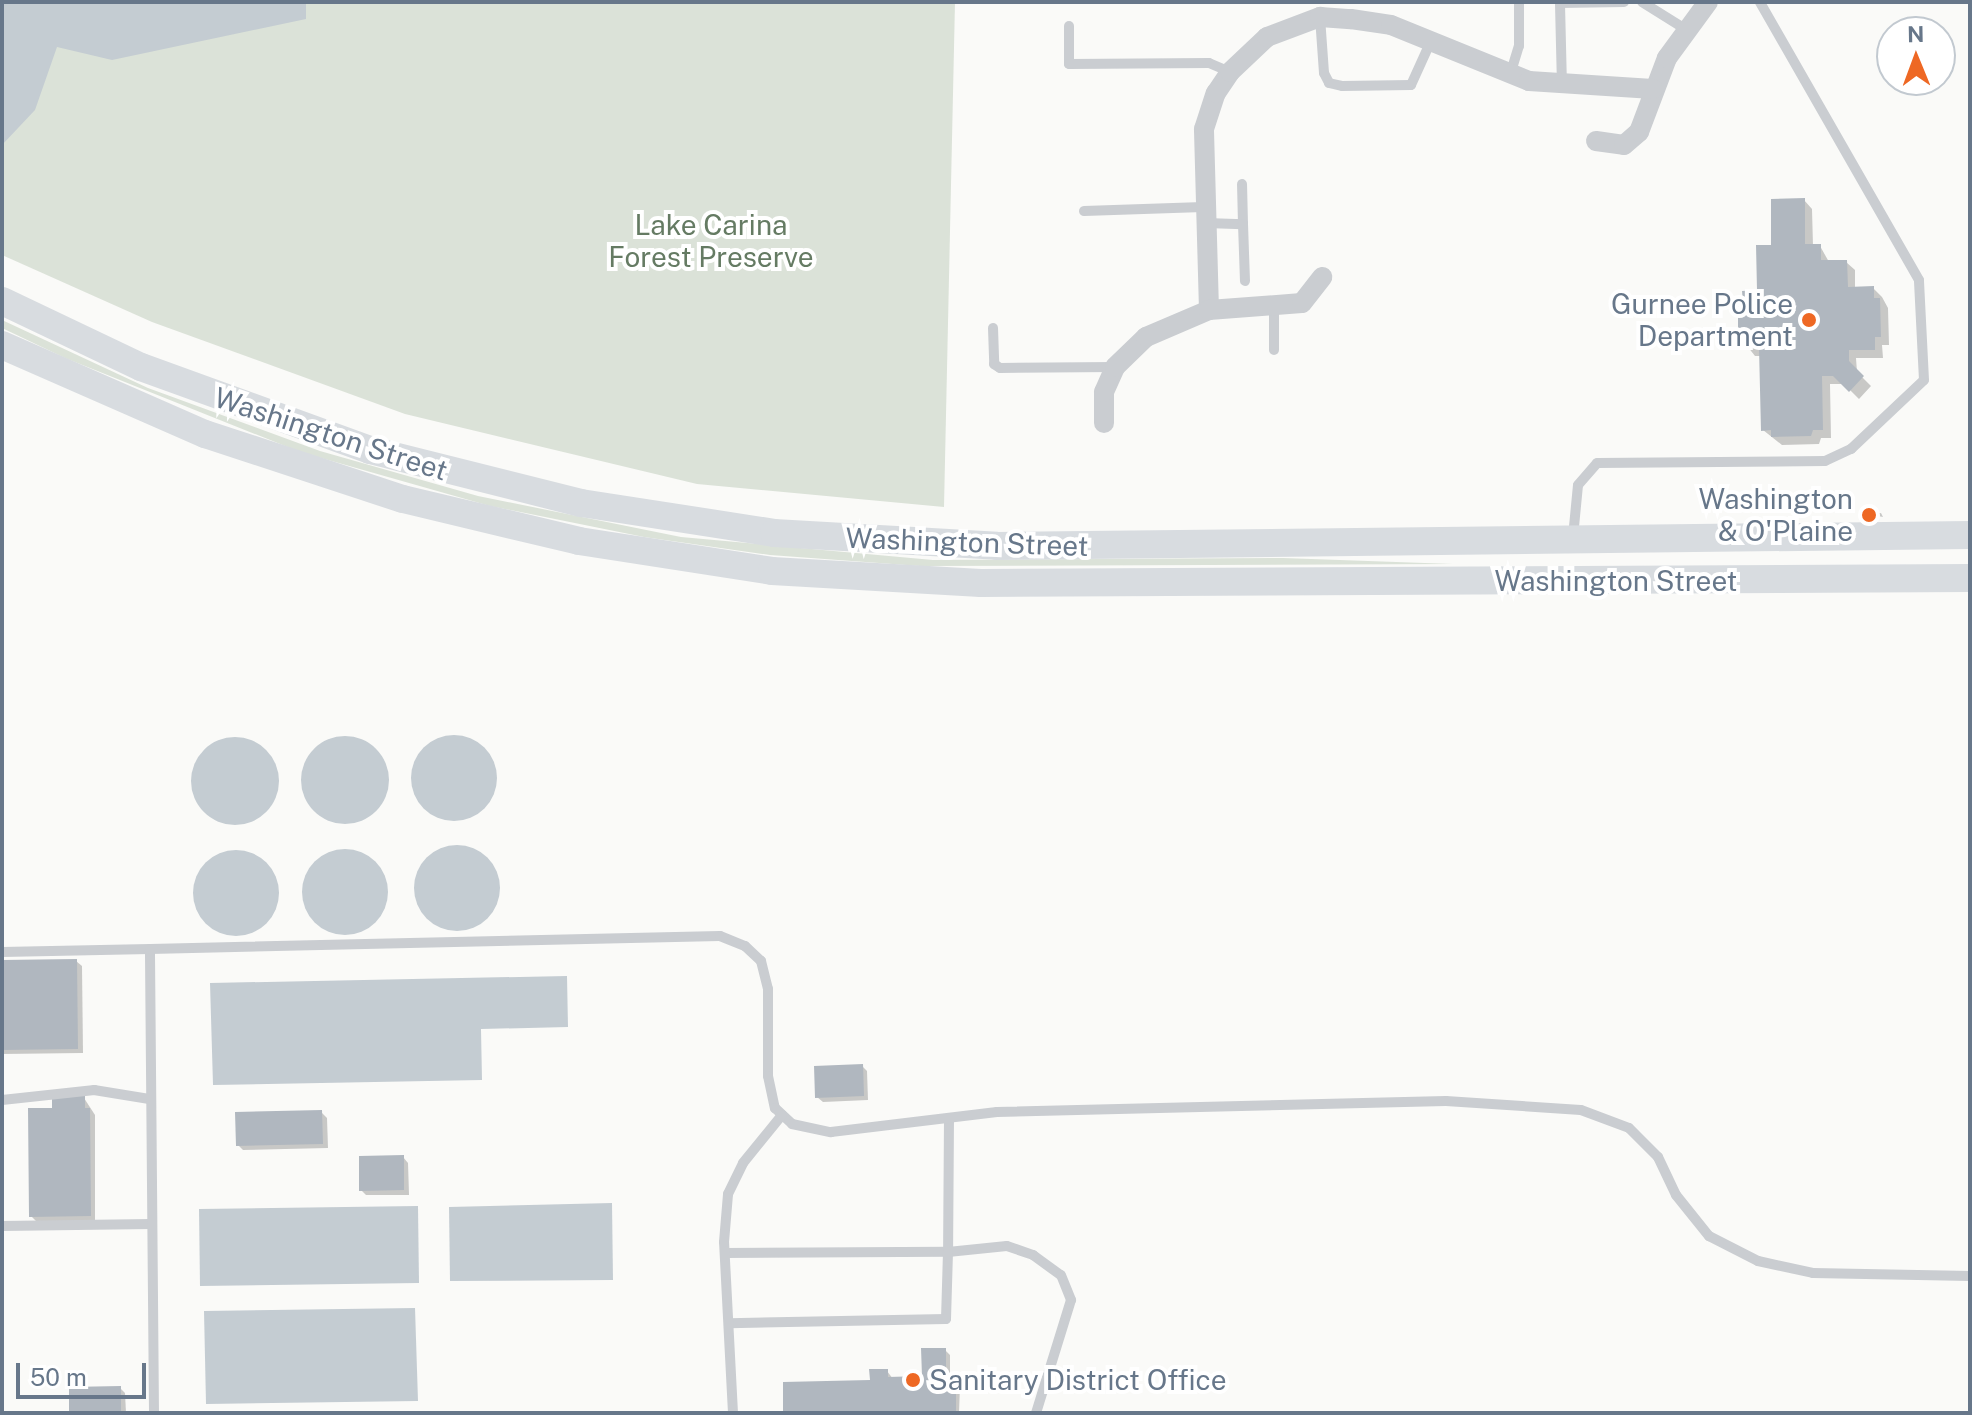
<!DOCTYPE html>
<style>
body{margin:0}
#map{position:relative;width:1972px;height:1415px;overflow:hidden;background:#fafaf8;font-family:"Public Sans",sans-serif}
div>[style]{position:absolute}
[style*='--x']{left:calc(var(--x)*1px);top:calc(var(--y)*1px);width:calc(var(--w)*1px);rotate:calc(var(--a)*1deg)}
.green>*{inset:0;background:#dbe2d8}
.water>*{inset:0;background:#c4ccd2}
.round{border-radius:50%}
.shadow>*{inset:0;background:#0003}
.building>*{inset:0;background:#b0b7bf}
.service>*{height:10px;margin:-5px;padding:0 5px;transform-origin:5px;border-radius:5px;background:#cacdd1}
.minor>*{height:20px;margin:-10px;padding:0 10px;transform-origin:10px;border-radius:10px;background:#cacdd1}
.secondary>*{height:28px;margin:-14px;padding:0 14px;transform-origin:14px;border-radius:14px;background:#d8dce0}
.dots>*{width:22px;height:22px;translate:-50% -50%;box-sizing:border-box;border:4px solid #fff;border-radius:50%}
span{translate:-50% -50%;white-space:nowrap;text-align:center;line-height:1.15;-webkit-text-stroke:8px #fff;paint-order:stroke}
.park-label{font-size:28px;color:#657b63}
.poi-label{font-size:28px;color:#67778a}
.right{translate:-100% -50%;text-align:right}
.left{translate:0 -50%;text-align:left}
.street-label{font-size:28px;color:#67778a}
.frame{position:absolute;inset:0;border:4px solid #67778a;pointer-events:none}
.north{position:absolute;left:1876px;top:16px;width:80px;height:80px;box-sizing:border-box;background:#fff;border:2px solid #c2c9d0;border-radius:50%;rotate:359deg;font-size:22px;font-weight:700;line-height:32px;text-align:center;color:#67778a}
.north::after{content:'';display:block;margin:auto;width:28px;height:36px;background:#ee6824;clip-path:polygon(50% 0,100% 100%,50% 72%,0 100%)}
.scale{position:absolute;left:16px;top:1363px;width:130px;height:36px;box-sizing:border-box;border:4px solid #67778a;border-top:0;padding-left:10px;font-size:24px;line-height:28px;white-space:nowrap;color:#67778a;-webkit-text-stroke:6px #fff;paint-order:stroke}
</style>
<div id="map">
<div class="green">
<div style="clip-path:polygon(2px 2px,955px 2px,944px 507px,697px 484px,405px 414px,152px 322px,2px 255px)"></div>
<div style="clip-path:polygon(2px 320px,148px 388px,320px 451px,478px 496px,681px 537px,933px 560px,1283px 558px,1453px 564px,920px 566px,770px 555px,644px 537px,490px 506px,300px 452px,65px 358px,2px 328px)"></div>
</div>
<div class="water">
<div style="clip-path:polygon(2px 2px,306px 2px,306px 19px,112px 60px,57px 47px,35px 110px,2px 145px)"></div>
<div class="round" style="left:411px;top:735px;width:86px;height:86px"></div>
<div class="round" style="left:301px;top:736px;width:88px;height:88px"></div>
<div class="round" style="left:191px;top:737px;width:88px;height:88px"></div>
<div class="round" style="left:414px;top:845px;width:86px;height:86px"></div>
<div class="round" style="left:302px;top:849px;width:86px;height:86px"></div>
<div class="round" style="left:193px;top:850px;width:86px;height:86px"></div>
<div style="clip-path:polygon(567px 976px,568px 1027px,481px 1029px,482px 1080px,213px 1085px,210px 983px)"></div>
<div style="clip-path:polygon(612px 1203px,613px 1280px,450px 1281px,449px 1207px)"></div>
<div style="clip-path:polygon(418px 1206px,419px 1283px,200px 1286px,199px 1209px)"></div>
<div style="clip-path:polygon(415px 1308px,418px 1401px,206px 1404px,204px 1311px)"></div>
</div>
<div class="shadow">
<div style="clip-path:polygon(1804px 200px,1812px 209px,1813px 246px,1820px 246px,1829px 262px,1846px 262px,1855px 270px,1855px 289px,1873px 288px,1882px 297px,1888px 308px,1889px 345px,1882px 345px,1883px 358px,1856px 358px,1857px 372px,1871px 386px,1859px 399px,1844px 384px,1830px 384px,1831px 438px,1821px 438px,1819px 444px,1782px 445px,1763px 430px,1761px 356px,1755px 356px,1740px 337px,1773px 247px)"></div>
<div style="clip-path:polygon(1881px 513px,1883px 517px,1873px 515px,1873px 514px)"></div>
<div style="clip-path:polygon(76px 961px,82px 966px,83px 1053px,2px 1054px,2px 962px)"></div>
<div style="clip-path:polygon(862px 1066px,867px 1071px,868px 1100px,823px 1102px,817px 1097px)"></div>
<div style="clip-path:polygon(84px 1098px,95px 1115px,95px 1221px,36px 1221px,31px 1216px,54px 1110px)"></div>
<div style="clip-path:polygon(321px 1112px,327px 1118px,328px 1148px,243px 1150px,238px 1145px)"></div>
<div style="clip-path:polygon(403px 1157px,408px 1163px,409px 1195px,366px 1195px,361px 1190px)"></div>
<div style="clip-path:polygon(945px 1350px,950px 1355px,950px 1381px,960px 1386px,959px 1413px,785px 1413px,872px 1382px,887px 1371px,893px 1379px,924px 1378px)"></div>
<div style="clip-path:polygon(120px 1388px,125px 1393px,126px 1413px,71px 1413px)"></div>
</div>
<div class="building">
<div style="clip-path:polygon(1805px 198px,1805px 244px,1821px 244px,1821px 260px,1847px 260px,1848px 287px,1874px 286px,1874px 298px,1880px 298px,1881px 337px,1875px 337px,1875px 350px,1849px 350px,1849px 361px,1864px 376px,1849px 392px,1833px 376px,1822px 376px,1823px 430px,1813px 430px,1811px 436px,1771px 437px,1771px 430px,1761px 431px,1759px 348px,1744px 348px,1744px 338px,1738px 338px,1738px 303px,1743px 303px,1742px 291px,1757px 290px,1756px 245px,1771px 245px,1771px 199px)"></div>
<div style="clip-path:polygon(77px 959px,78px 1049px,2px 1050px,2px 960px)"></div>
<div style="clip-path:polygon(863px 1064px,864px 1096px,815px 1098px,814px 1066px)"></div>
<div style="clip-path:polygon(52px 1096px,85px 1096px,85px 1108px,90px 1108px,91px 1216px,29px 1217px,28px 1108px,52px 1108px)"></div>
<div style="clip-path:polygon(322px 1110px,323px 1144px,236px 1146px,235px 1112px)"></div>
<div style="clip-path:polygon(404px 1155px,404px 1190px,359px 1191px,359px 1156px)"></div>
<div style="clip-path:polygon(921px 1348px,946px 1348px,946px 1379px,956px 1379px,956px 1413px,783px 1413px,783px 1382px,870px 1380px,869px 1369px,888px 1369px,888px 1377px,922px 1376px)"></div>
<div style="clip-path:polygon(121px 1386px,121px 1413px,69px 1413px,69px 1387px)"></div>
</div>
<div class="service">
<div style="--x:1642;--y:2;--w:51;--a:32.1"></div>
<div style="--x:1320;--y:17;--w:56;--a:85.9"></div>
<div style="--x:1324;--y:73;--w:11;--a:63"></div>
<div style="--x:1329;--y:83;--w:13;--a:13"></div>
<div style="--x:1342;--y:86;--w:69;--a:-0.8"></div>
<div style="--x:1411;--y:85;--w:48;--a:-65.6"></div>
<div style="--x:1069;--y:26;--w:38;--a:90"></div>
<div style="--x:1069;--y:64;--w:140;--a:-0.4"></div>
<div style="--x:1209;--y:63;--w:23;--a:23"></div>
<div style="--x:1510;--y:75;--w:30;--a:-73"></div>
<div style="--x:1519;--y:46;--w:44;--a:-90"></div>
<div style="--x:1562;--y:86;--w:83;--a:-91.4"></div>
<div style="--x:1560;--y:3;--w:64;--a:-0.9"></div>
<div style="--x:1084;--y:211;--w:119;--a:-1.9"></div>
<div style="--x:1206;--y:223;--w:37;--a:2"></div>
<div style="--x:1243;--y:224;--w:40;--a:-91.4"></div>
<div style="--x:1243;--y:224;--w:57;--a:88"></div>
<div style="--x:1274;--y:306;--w:44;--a:90"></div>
<div style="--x:993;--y:328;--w:36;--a:88"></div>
<div style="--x:994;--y:364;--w:7;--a:34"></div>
<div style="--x:1000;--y:368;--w:115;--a:-0.5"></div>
<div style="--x:1573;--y:537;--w:52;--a:-84.5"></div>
<div style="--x:1578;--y:485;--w:29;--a:-49"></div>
<div style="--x:1597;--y:463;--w:228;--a:-0.5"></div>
<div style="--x:1825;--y:461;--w:29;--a:-25"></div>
<div style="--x:1851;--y:449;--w:100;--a:-43.4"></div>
<div style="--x:1924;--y:380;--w:100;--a:-92.9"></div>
<div style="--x:1919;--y:280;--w:320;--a:-119.8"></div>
<div style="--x:2;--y:952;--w:148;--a:-1.2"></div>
<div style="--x:2;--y:1100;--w:93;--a:-6.2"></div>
<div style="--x:94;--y:1090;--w:56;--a:9.3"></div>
<div style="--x:949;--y:1118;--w:134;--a:90.4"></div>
<div style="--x:948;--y:1252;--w:59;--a:-5.8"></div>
<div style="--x:1007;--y:1246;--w:28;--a:19"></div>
<div style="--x:1033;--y:1255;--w:34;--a:36"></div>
<div style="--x:1061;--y:1275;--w:27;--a:68"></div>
<div style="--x:1071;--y:1300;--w:118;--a:107.2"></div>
<div style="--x:2;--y:1226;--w:149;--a:-0.8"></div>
<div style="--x:725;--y:1253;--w:223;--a:-0.3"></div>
<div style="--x:948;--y:1252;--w:67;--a:91.7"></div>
<div style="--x:946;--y:1319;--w:217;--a:178.9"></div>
<div style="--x:154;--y:1413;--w:464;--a:-90.5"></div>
<div style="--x:150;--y:949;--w:570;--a:-1.31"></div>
<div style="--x:720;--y:936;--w:27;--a:22"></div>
<div style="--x:745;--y:946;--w:22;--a:43"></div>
<div style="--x:761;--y:961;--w:29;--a:76"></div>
<div style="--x:768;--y:989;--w:87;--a:90"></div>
<div style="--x:768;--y:1076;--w:33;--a:78"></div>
<div style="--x:775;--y:1108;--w:23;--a:43"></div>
<div style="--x:792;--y:1124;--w:40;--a:12"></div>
<div style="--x:831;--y:1132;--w:167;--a:-6.9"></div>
<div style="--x:997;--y:1112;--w:449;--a:-1.4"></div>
<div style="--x:1446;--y:1101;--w:135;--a:3.8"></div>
<div style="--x:1581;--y:1110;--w:51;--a:20.6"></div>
<div style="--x:1629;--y:1128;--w:41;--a:45"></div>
<div style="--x:1658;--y:1157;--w:42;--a:64.7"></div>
<div style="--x:1676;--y:1195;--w:53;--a:51.2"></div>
<div style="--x:1709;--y:1236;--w:55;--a:27"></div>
<div style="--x:1758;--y:1261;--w:56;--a:12.3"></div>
<div style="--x:1813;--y:1273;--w:157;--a:1.1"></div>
<div style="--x:733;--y:1413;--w:171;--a:-93"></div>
<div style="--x:724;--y:1242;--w:48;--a:-85.2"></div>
<div style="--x:728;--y:1194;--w:34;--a:-64"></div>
<div style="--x:743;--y:1163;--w:62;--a:-50.9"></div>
</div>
<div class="minor">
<div style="--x:1596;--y:141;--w:28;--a:8"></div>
<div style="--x:1624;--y:145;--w:20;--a:-41"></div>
<div style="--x:1639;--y:132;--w:79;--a:-69.3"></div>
<div style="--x:1667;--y:58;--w:69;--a:-53.8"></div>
<div style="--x:1209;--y:310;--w:181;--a:-91.6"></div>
<div style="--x:1204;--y:129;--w:38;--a:-72"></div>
<div style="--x:1216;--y:93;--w:25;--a:-56"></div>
<div style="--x:1230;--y:72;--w:51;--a:-43.4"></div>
<div style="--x:1267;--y:37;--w:57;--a:-20.7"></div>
<div style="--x:1320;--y:17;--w:31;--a:4"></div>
<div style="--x:1351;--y:19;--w:40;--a:8.5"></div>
<div style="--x:1391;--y:25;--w:149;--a:22.1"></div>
<div style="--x:1529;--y:81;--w:124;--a:3.7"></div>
<div style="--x:1104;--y:423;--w:31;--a:-90"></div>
<div style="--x:1104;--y:392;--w:27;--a:-66"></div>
<div style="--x:1115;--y:367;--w:43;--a:-44.1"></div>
<div style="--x:1146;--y:337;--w:69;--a:-23.2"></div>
<div style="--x:1209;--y:310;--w:93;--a:-4.3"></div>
<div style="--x:1302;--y:303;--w:33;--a:-52"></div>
</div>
<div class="secondary">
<div style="--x:2;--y:301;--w:154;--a:25.4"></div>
<div style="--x:141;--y:367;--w:244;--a:19.9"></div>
<div style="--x:370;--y:450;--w:218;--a:14.1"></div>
<div style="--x:581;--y:503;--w:195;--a:8.8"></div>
<div style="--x:774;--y:533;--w:223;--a:3.3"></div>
<div style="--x:997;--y:546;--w:973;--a:-0.65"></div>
<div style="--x:2;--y:345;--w:222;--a:23.7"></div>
<div style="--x:205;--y:434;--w:208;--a:18.2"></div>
<div style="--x:403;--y:499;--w:181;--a:13.4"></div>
<div style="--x:579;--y:541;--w:195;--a:8.8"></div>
<div style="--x:772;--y:571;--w:209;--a:3.3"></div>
<div style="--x:981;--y:583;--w:989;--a:-0.29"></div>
</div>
<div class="dots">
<div style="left:1809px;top:320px;background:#ee6824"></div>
<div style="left:1869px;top:515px;background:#ee6824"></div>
<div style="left:913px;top:1380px;background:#ee6824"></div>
</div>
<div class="park-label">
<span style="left:711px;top:241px">Lake Carina<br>Forest Preserve</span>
</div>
<div class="poi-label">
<span class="right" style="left:1793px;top:320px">Gurnee Police<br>Department</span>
<span class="right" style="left:1853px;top:515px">Washington<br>&amp; O'Plaine</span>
<span class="left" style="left:929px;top:1380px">Sanitary District Office</span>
</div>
<div class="street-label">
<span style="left:331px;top:434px;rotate:18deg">Washington Street</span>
<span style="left:967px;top:542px;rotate:2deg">Washington Street</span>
<span style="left:1616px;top:581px">Washington Street</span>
</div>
<div class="frame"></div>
<div class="north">N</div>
<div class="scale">50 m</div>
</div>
